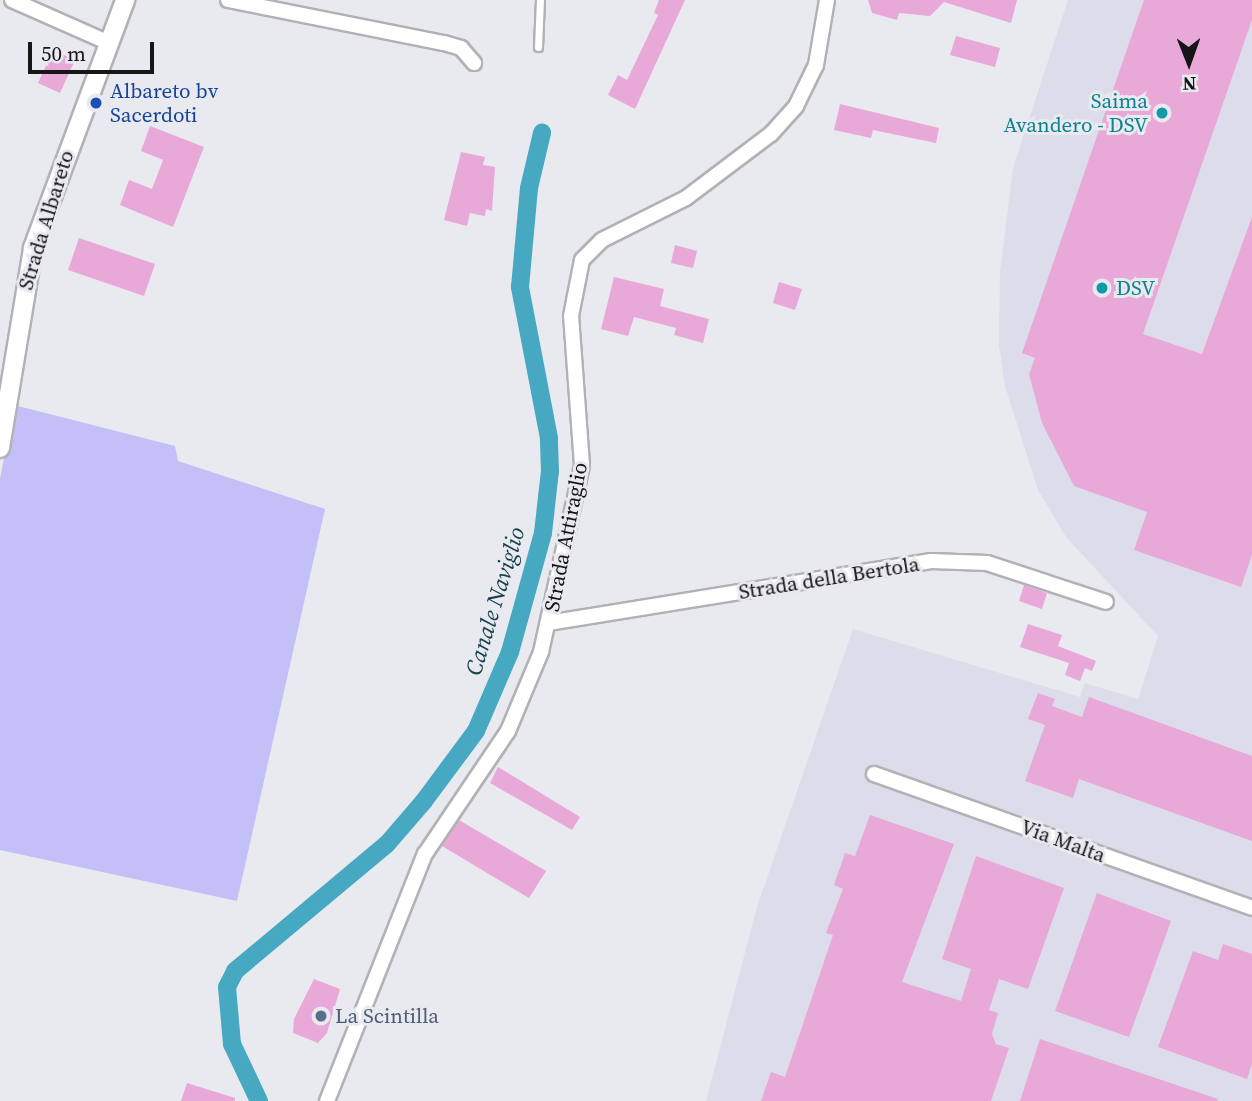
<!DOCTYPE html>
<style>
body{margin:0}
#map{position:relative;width:1252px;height:1101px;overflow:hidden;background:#e9e9f0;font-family:"Source Serif 4",serif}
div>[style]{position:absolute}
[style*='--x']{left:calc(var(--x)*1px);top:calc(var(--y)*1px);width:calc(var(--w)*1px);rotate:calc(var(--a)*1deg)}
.built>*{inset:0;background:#dddceb}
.green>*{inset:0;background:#c2c0f6}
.canal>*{height:18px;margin:-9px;padding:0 9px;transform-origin:9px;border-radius:9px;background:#46a8c1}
.building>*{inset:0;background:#e8a9d9}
.roads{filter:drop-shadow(2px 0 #b1b1b7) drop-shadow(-2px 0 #b1b1b7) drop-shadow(0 2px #b1b1b7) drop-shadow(0 -2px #b1b1b7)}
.service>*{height:7px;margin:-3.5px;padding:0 3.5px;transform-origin:3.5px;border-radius:3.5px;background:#fff}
.minor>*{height:14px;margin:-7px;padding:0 7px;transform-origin:7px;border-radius:7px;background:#fff}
.tertiary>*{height:18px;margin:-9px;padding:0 9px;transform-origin:9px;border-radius:9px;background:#fff}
.dots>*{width:19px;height:19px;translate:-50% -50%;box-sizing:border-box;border:4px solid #e9e9f0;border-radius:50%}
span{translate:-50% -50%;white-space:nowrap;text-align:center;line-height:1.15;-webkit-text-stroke:6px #e9e9f0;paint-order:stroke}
.transit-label{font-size:21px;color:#164399}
.left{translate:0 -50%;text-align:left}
.culture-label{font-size:21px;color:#0d838f}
.right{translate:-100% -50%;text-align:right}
.street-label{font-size:21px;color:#161618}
.service-label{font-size:21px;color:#4e5e75}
.water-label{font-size:23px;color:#113e49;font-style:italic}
.north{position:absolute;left:1154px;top:28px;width:70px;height:70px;-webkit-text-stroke:5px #e9e9f0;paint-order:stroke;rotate:179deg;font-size:19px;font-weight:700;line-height:28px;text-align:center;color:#161618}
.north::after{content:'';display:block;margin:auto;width:24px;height:32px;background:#161618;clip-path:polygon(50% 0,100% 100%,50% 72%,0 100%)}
.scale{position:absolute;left:28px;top:42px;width:126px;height:32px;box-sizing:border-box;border:4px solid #161618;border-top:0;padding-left:9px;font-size:21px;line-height:24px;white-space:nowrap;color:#161618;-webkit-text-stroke:5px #e9e9f0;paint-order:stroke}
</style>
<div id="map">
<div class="built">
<div style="clip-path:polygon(1068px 0,1252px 0,1252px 1101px,706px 1101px,757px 907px,853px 629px,1080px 697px,1085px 683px,1138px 699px,1158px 636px,1066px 537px,1038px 490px,1005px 386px,999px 345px,1000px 272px,1013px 168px)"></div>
</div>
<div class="green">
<div style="clip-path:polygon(14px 405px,175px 446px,178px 461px,325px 509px,237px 901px,0 850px,0 479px)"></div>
</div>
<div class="canal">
<div style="--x:259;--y:1101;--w:63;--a:-115.3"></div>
<div style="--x:232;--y:1044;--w:57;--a:-95"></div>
<div style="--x:227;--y:987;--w:18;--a:-63"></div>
<div style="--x:235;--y:971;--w:198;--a:-39.9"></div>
<div style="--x:387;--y:844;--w:57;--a:-49.3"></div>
<div style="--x:424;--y:801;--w:87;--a:-53.4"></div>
<div style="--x:476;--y:731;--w:86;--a:-66.7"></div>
<div style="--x:510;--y:652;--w:123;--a:-74.5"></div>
<div style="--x:543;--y:533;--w:62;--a:-83.6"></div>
<div style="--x:550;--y:471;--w:33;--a:-92"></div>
<div style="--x:549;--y:438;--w:154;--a:-100.9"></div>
<div style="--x:520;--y:287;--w:99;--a:-84.8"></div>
<div style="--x:529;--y:188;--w:57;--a:-76.7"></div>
</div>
<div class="building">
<div style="clip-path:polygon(659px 0,685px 0,635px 109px,608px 95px,618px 75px,627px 80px,658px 15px,654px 13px)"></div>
<div style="clip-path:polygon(868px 0,1017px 0,1011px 23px,944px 2px,930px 16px,899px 13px,897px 20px,872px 13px)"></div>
<div style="clip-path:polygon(1144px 0,1252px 0,1252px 20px,1143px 334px,1202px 354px,1252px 217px,1252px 555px,1241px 587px,1134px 550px,1147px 512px,1074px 486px,1042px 423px,1029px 374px,1035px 358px,1022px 353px)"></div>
<div style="clip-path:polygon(956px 36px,1000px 48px,995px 67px,950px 55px)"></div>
<div style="clip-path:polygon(53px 50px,75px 60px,60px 93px,38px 83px)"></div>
<div style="clip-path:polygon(840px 104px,939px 128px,936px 143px,873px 130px,871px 138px,834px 130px)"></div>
<div style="clip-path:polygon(150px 126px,204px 147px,173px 227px,120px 205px,129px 180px,152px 189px,163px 160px,141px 151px)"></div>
<div style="clip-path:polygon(461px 152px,485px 157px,483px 165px,495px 167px,492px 211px,486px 209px,485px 216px,470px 213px,467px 226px,444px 220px)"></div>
<div style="clip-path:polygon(79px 238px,155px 264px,144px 296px,68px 270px)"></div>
<div style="clip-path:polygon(675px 245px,697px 251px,693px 268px,671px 263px)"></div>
<div style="clip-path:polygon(614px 277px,664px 289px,660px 306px,709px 319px,703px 343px,674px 335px,676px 328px,634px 317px,628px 336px,601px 329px)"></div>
<div style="clip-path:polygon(779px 282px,802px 289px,795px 310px,773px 303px)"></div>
<div style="clip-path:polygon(1024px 585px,1047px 593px,1042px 609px,1019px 601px)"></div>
<div style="clip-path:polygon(1028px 624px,1062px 635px,1058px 646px,1096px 661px,1092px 671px,1085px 668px,1080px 681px,1065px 675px,1069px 663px,1020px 647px)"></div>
<div style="clip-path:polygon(1038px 693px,1055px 699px,1052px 706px,1082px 717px,1089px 697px,1252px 756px,1252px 841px,1079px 779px,1073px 798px,1025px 781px,1045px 725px,1028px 719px)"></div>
<div style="clip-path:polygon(498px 767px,580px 817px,572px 830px,490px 783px)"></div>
<div style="clip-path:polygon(870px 815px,954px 844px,902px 982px,961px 1001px,971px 969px,942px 959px,976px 856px,1064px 888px,1028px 989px,999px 979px,989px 1010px,998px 1013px,992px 1034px,996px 1044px,1009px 1048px,991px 1101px,761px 1101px,771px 1072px,785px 1077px,833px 935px,826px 933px,843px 889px,834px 885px,845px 853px,855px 856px)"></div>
<div style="clip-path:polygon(459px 820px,546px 871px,529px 898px,442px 846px)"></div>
<div style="clip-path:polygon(1097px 893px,1171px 921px,1129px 1037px,1055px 1011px)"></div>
<div style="clip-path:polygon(1223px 944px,1252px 954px,1252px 1064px,1247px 1079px,1158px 1047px,1193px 951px,1218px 960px)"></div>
<div style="clip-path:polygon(314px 979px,340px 989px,327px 1033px,318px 1043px,293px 1033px,294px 1019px)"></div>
<div style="clip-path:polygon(1040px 1039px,1218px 1099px,1217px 1101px,1020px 1101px)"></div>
<div style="clip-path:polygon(187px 1083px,235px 1098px,235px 1101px,181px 1101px)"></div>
</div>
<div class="roads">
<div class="service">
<div style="--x:538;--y:47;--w:47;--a:-87.6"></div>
</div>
<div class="minor">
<div style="--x:12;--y:0;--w:106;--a:23.9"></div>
<div style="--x:228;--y:0;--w:220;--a:11.3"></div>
<div style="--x:444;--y:43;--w:18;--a:16"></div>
<div style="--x:461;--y:48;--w:20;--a:49"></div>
<div style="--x:548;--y:623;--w:388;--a:-9.2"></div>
<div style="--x:931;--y:561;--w:56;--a:2"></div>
<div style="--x:987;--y:563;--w:125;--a:18.1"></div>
<div style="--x:874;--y:774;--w:401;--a:19.5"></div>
<div style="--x:327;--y:1101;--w:266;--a:-68.4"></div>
<div style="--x:425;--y:854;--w:148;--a:-56"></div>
<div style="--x:508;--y:731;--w:86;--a:-67.3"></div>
<div style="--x:541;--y:652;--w:191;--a:-77.6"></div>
<div style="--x:582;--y:465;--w:149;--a:-94.2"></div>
<div style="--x:571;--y:316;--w:57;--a:-78.9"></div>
<div style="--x:582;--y:260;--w:28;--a:-45"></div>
<div style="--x:602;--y:240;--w:94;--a:-26.6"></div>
<div style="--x:686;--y:198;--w:106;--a:-37"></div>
<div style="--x:771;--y:134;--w:38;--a:-48"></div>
<div style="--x:796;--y:106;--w:46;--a:-64"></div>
<div style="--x:816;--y:65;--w:66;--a:-80.4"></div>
</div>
<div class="tertiary">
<div style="--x:0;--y:448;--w:203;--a:-80.6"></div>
<div style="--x:33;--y:248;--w:265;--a:-69.6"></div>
</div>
</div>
<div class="dots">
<div style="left:96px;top:103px;background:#1a4fb4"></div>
<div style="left:1162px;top:113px;background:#0f9aa8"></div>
<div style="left:1102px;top:288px;background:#0f9aa8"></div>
<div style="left:321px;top:1016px;background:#5c6f8a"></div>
</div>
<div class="transit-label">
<span class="left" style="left:110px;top:103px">Albareto bv<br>Sacerdoti</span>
</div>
<div class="culture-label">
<span class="right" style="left:1148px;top:113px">Saima<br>Avandero - DSV</span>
<span class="left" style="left:1116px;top:288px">DSV</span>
</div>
<div class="street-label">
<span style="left:46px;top:220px;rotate:-73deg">Strada Albareto</span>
<span style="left:566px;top:537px;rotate:-79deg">Strada Attiraglio</span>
<span style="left:829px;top:578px;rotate:-9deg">Strada della Bertola</span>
<span style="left:1063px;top:841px;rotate:20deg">Via Malta</span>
</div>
<div class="service-label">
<span class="left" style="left:335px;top:1016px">La Scintilla</span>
</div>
<div class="water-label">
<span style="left:495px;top:601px;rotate:-73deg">Canale Naviglio</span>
</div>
<div class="north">N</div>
<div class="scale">50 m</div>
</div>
